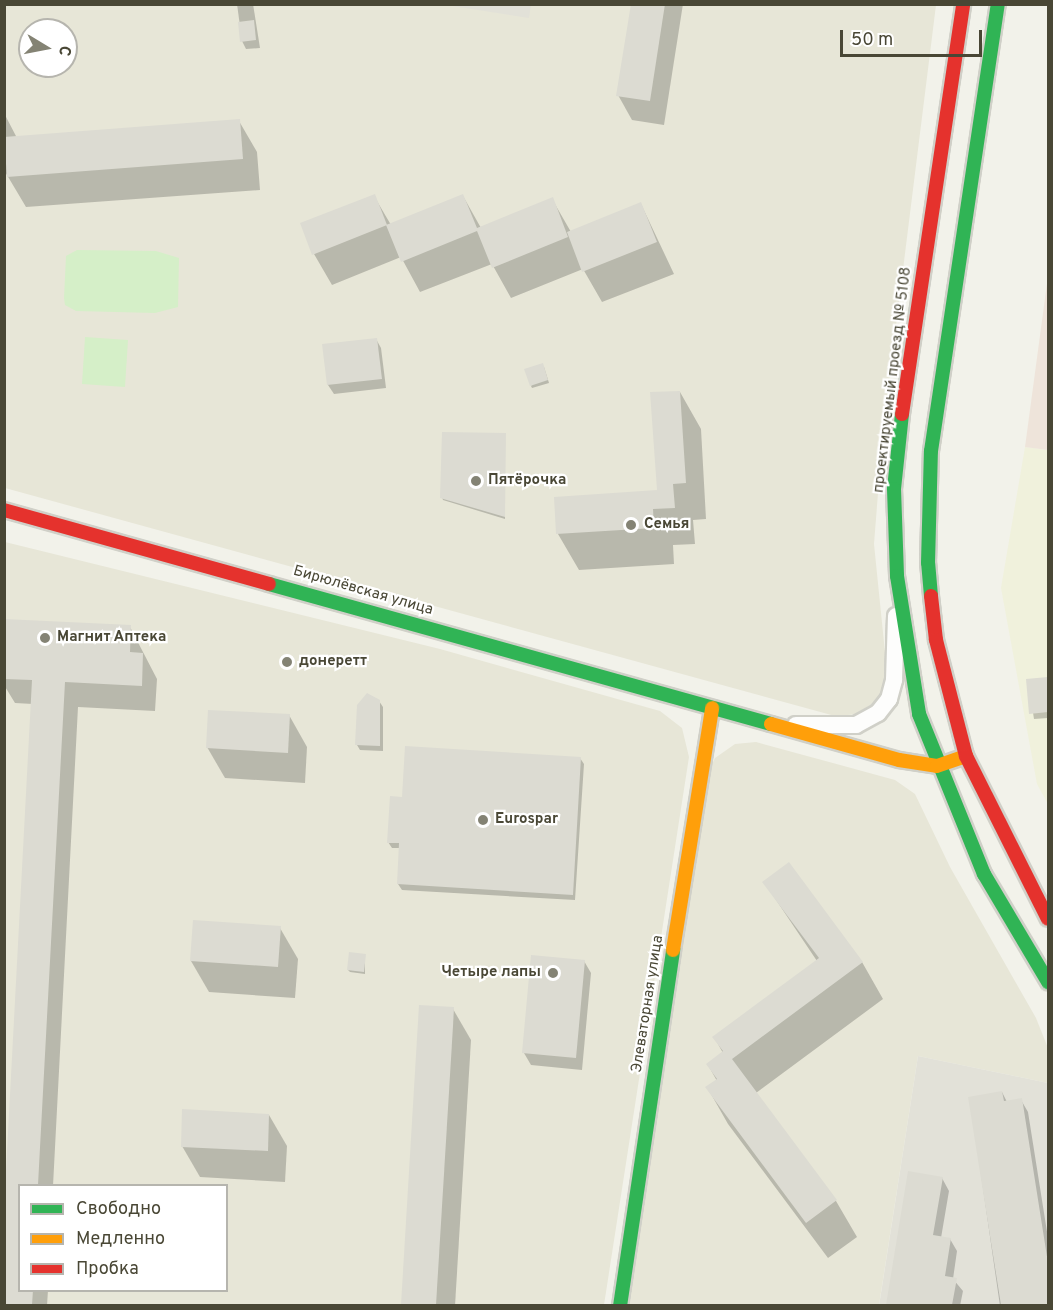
<!DOCTYPE html>
<meta charset="utf-8">
<style>
body{margin:0}
#map{position:relative;width:1053px;height:1310px;overflow:hidden;background:#f2f2ea;font-family:Overpass,sans-serif}
div>[style]{position:absolute}
[style*='--x']{left:calc(var(--x)*1px);top:calc(var(--y)*1px);width:calc(var(--w)*1px);rotate:calc(var(--a)*1deg)}
.residential>*{inset:0;background:#e7e6d7}
.industrial>*{inset:0;background:#e2e1d8}
.education>*{inset:0;background:#f0f1dc}
.medical>*{inset:0;background:#eee4da}
.green>*{inset:0;background:#d5efc8}
.shadow>*{inset:0;background:#0003}
.building>*{inset:0;background:#dcdbd2}
.roads{filter:drop-shadow(2px 0 #d0d0c8) drop-shadow(-2px 0 #d0d0c8) drop-shadow(0 2px #d0d0c8) drop-shadow(0 -2px #d0d0c8)}
.street>*{height:16px;margin:-8px;padding:0 8px;transform-origin:8px;border-radius:8px;background:#fdfdfc}
.fast>*{height:14px;margin:-7px;padding:0 7px;transform-origin:7px;border-radius:7px;background:#30b455}
.slow>*{height:14px;margin:-7px;padding:0 7px;transform-origin:7px;border-radius:7px;background:#ff9f0a}
.jam>*{height:14px;margin:-7px;padding:0 7px;transform-origin:7px;border-radius:7px;background:#e5322d}
.dots>*{width:16px;height:16px;translate:-50% -50%;box-sizing:border-box;border:3px solid #fff;border-radius:50%}
span{translate:-50% -50%;white-space:nowrap;text-align:center;line-height:1.15;-webkit-text-stroke:4.5px #fff;paint-order:stroke}
.street-label{font-size:15px;color:#494735}
.poi-label{font-size:15px;color:#494735;font-weight:700}
.left{translate:0 -50%;text-align:left}
.right{translate:-100% -50%;text-align:right}
.frame{position:absolute;inset:0;border:6px solid #494735;pointer-events:none}
.legend{position:absolute;left:18px;top:1184px;width:210px;height:108px;box-sizing:border-box;background:#fff;border:2px solid #b6b5ae;margin:0;padding:8px 10px;list-style:none;font-size:18px;color:#494735}
.legend li{display:flex;align-items:center;gap:12px;height:30px}
.legend b{width:30px;border:2px solid #b6b5ae}
.north{position:absolute;left:18px;top:18px;width:60px;height:60px;box-sizing:border-box;background:#fff;border:2px solid #b6b5ae;border-radius:50%;rotate:100deg;font-size:16px;font-weight:700;line-height:24px;text-align:center;color:#494735}
.north::after{content:'';display:block;margin:auto;width:21px;height:27px;background:#848374;clip-path:polygon(50% 0,100% 100%,50% 72%,0 100%)}
.scale{position:absolute;left:840px;top:30px;width:142px;height:27px;box-sizing:border-box;border:3px solid #494735;border-top:0;padding-left:8px;font-size:18px;line-height:21px;white-space:nowrap;color:#494735;-webkit-text-stroke:4px #fff;paint-order:stroke}
</style>
<div id="map">
<div class="residential">
<div style="clip-path:polygon(evenodd,4px 5px,936px 5px,883px 430px,874px 544px,887px 672px,879px 698px,860px 714px,835px 716px,5px 488px,4px 5px,30px 30px,66px 30px,66px 66px,30px 66px,30px 30px)"></div>
<div style="clip-path:polygon(evenodd,5px 542px,440px 649px,660px 711px,682px 728px,689px 757px,604px 1305px,5px 1306px,5px 542px,20px 1186px,226px 1186px,226px 1290px,20px 1290px,20px 1186px)"></div>
<div style="clip-path:polygon(756px 742px,895px 780px,915px 794px,950px 867px,1036px 1018px,1048px 1048px,1048px 1083px,918px 1056px,879px 1305px,628px 1306px,709px 770px,715px 758px,735px 744px)"></div>
</div>
<div class="industrial">
<div style="clip-path:polygon(446px 5px,531px 5px,529px 18px)"></div>
<div style="clip-path:polygon(918px 1056px,1048px 1083px,1048px 1305px,879px 1306px)"></div>
</div>
<div class="education">
<div style="clip-path:polygon(1025px 447px,1048px 450px,1048px 804px,1037px 784px,1001px 588px)"></div>
</div>
<div class="medical">
<div style="clip-path:polygon(1048px 276px,1048px 450px,1025px 447px)"></div>
</div>
<div class="green">
<div style="clip-path:polygon(77px 250px,156px 251px,179px 258px,178px 307px,155px 313px,76px 311px,65px 305px,64px 298px,66px 256px)"></div>
<div style="clip-path:polygon(85px 337px,128px 340px,125px 387px,82px 384px)"></div>
</div>
<div class="shadow">
<div style="clip-path:polygon(237px 4px,253px 4px,260px 48px,246px 49px,242px 41px)"></div>
<div style="clip-path:polygon(632px 4px,683px 4px,664px 125px,632px 120px,618px 95px)"></div>
<div style="clip-path:polygon(4px 113px,17px 138px,239px 121px,257px 152px,260px 190px,26px 207px,4px 170px)"></div>
<div style="clip-path:polygon(374px 196px,391px 225px,463px 196px,481px 228px,552px 199px,571px 232px,641px 204px,674px 274px,602px 302px,583px 269px,511px 298px,492px 264px,420px 292px,401px 257px,332px 285px,314px 254px)"></div>
<div style="clip-path:polygon(376px 339px,381px 348px,386px 388px,334px 394px,328px 385px,324px 345px)"></div>
<div style="clip-path:polygon(544px 367px,549px 383px,532px 388px,531px 386px)"></div>
<div style="clip-path:polygon(680px 392px,701px 429px,706px 519px,693px 520px,695px 544px,673px 545px,674px 564px,579px 570px,558px 534px,556px 498px,658px 491px)"></div>
<div style="clip-path:polygon(505px 434px,505px 519px,443px 500px,442px 497px)"></div>
<div style="clip-path:polygon(4px 620px,130px 627px,157px 679px,155px 711px,78px 707px,53px 1186px,20px 1186px,20px 1290px,48px 1290px,47px 1306px,4px 1306px,4px 1239px,33px 704px,15px 703px,4px 685px)"></div>
<div style="clip-path:polygon(1048px 679px,1048px 718px,1034px 719px,1028px 681px)"></div>
<div style="clip-path:polygon(379px 701px,383px 707px,383px 751px,360px 750px,357px 745px)"></div>
<div style="clip-path:polygon(289px 715px,307px 747px,305px 783px,225px 778px,207px 747px)"></div>
<div style="clip-path:polygon(580px 758px,584px 764px,575px 900px,402px 890px,398px 884px,401px 848px,392px 848px,388px 842px,403px 799px)"></div>
<div style="clip-path:polygon(764px 882px,862px 962px,883px 999px,756px 1093px,836px 1201px,857px 1237px,828px 1258px,728px 1124px,707px 1087px,717px 1081px,708px 1065px,723px 1053px,714px 1037px,817px 961px)"></div>
<div style="clip-path:polygon(280px 928px,298px 959px,295px 998px,209px 992px,191px 961px)"></div>
<div style="clip-path:polygon(365px 956px,365px 974px,350px 972px,348px 970px)"></div>
<div style="clip-path:polygon(584px 961px,591px 973px,582px 1070px,531px 1065px,524px 1053px)"></div>
<div style="clip-path:polygon(420px 1007px,453px 1009px,471px 1040px,455px 1306px,402px 1306px)"></div>
<div style="clip-path:polygon(1002px 1092px,1007px 1102px,1021px 1100px,1028px 1112px,1048px 1238px,1048px 1306px,1000px 1306px,970px 1098px)"></div>
<div style="clip-path:polygon(269px 1115px,287px 1146px,285px 1182px,200px 1177px,182px 1146px)"></div>
<div style="clip-path:polygon(909px 1173px,942px 1178px,949px 1191px,941px 1238px,950px 1239px,957px 1251px,953px 1279px,963px 1291px,960px 1306px,887px 1306px)"></div>
</div>
<div class="building">
<div style="clip-path:polygon(631px 4px,665px 4px,650px 101px,616px 96px)"></div>
<div style="clip-path:polygon(254px 20px,256px 40px,240px 42px,238px 22px)"></div>
<div style="clip-path:polygon(240px 119px,243px 159px,7px 177px,4px 137px)"></div>
<div style="clip-path:polygon(375px 194px,387px 225px,312px 255px,300px 223px)"></div>
<div style="clip-path:polygon(463px 194px,477px 228px,553px 197px,568px 237px,492px 268px,477px 231px,401px 262px,386px 225px)"></div>
<div style="clip-path:polygon(641px 202px,657px 242px,582px 272px,567px 232px)"></div>
<div style="clip-path:polygon(377px 338px,382px 379px,327px 385px,322px 344px)"></div>
<div style="clip-path:polygon(543px 363px,548px 380px,530px 386px,524px 369px)"></div>
<div style="clip-path:polygon(680px 391px,686px 483px,673px 484px,675px 508px,653px 509px,654px 528px,556px 534px,554px 497px,657px 490px,650px 392px)"></div>
<div style="clip-path:polygon(442px 432px,506px 433px,505px 517px,440px 498px)"></div>
<div style="clip-path:polygon(4px 619px,131px 625px,130px 652px,143px 653px,142px 686px,65px 682px,38px 1185px,20px 1185px,20px 1290px,33px 1290px,32px 1305px,4px 1305px,4px 1208px,32px 680px,4px 679px)"></div>
<div style="clip-path:polygon(1048px 677px,1048px 712px,1029px 714px,1026px 679px)"></div>
<div style="clip-path:polygon(367px 693px,380px 700px,380px 746px,355px 745px,357px 705px)"></div>
<div style="clip-path:polygon(208px 710px,290px 714px,288px 753px,206px 748px)"></div>
<div style="clip-path:polygon(405px 746px,581px 757px,573px 895px,397px 884px,399px 843px,387px 843px,390px 796px,402px 797px)"></div>
<div style="clip-path:polygon(789px 862px,863px 962px,732px 1059px,837px 1200px,806px 1223px,705px 1087px,717px 1079px,706px 1064px,723px 1051px,712px 1037px,819px 958px,762px 882px)"></div>
<div style="clip-path:polygon(193px 920px,281px 926px,278px 967px,190px 961px)"></div>
<div style="clip-path:polygon(349px 952px,366px 954px,364px 972px,347px 970px)"></div>
<div style="clip-path:polygon(531px 955px,585px 960px,576px 1058px,522px 1053px)"></div>
<div style="clip-path:polygon(419px 1005px,454px 1007px,453px 1026px,436px 1305px,401px 1305px)"></div>
<div style="clip-path:polygon(1002px 1091px,1004px 1101px,1022px 1098px,1048px 1263px,1048px 1305px,1001px 1305px,968px 1097px)"></div>
<div style="clip-path:polygon(182px 1109px,269px 1114px,268px 1151px,181px 1147px)"></div>
<div style="clip-path:polygon(908px 1171px,943px 1177px,933px 1235px,951px 1238px,945px 1276px,957px 1278px,952px 1305px,886px 1305px)"></div>
</div>
<div class="roads">
<div class="street">
<div style="--x:796;--y:725;--w:60;--a:0"></div>
<div style="--x:856;--y:725;--w:25;--a:-29"></div>
<div style="--x:878;--y:713;--w:18;--a:-52"></div>
<div style="--x:889;--y:699;--w:20;--a:-75"></div>
<div style="--x:894;--y:680;--w:64;--a:-88.2"></div>
</div>
<div class="fast">
<div style="--x:902;--y:414;--w:75;--a:96.1"></div>
<div style="--x:894;--y:489;--w:87;--a:88"></div>
<div style="--x:897;--y:576;--w:140;--a:80.9"></div>
<div style="--x:919;--y:714;--w:173;--a:67.9"></div>
<div style="--x:984;--y:874;--w:126;--a:59.3"></div>
<div style="--x:269;--y:584;--w:521;--a:15.58"></div>
<div style="--x:931;--y:596;--w:33;--a:-95"></div>
<div style="--x:928;--y:563;--w:112;--a:-88.5"></div>
<div style="--x:931;--y:451;--w:452;--a:-81.5"></div>
<div style="--x:620;--y:1306;--w:360;--a:-81.5"></div>
</div>
<div class="slow">
<div style="--x:771;--y:724;--w:133;--a:15.7"></div>
<div style="--x:899;--y:760;--w:38;--a:9"></div>
<div style="--x:937;--y:766;--w:31;--a:-19"></div>
<div style="--x:673;--y:950;--w:245;--a:-80.8"></div>
</div>
<div class="jam">
<div style="--x:902;--y:414;--w:415;--a:-81.5"></div>
<div style="--x:4;--y:510;--w:275;--a:15.6"></div>
<div style="--x:931;--y:596;--w:44;--a:83.5"></div>
<div style="--x:936;--y:640;--w:120;--a:75.5"></div>
<div style="--x:966;--y:756;--w:182;--a:63.3"></div>
</div>
</div>
<div class="dots">
<div style="left:476px;top:481px;background:#848374"></div>
<div style="left:631px;top:525px;background:#848374"></div>
<div style="left:45px;top:638px;background:#848374"></div>
<div style="left:287px;top:662px;background:#848374"></div>
<div style="left:483px;top:820px;background:#848374"></div>
<div style="left:553px;top:973px;background:#848374"></div>
</div>
<div class="street-label">
<span style="left:893px;top:380px;rotate:-83deg">проектируемый проезд № 5108</span>
<span style="left:363px;top:591px;rotate:16deg">Бирюлёвская улица</span>
<span style="left:648px;top:1004px;rotate:-81deg">Элеваторная улица</span>
</div>
<div class="poi-label">
<span class="left" style="left:488px;top:481px">Пятёрочка</span>
<span class="left" style="left:644px;top:525px">Семья</span>
<span class="left" style="left:57px;top:638px">Магнит Аптека</span>
<span class="left" style="left:299px;top:662px">донеретт</span>
<span class="left" style="left:495px;top:820px">Eurospar</span>
<span class="right" style="left:541px;top:973px">Четыре лапы</span>
</div>
<div class="frame"></div>
<ul class="legend">
<li><b style="height:8px;background:#30b455"></b>Свободно</li>
<li><b style="height:8px;background:#ff9f0a"></b>Медленно</li>
<li><b style="height:8px;background:#e5322d"></b>Пробка</li>
</ul>
<div class="north">С</div>
<div class="scale">50 m</div>
</div>
